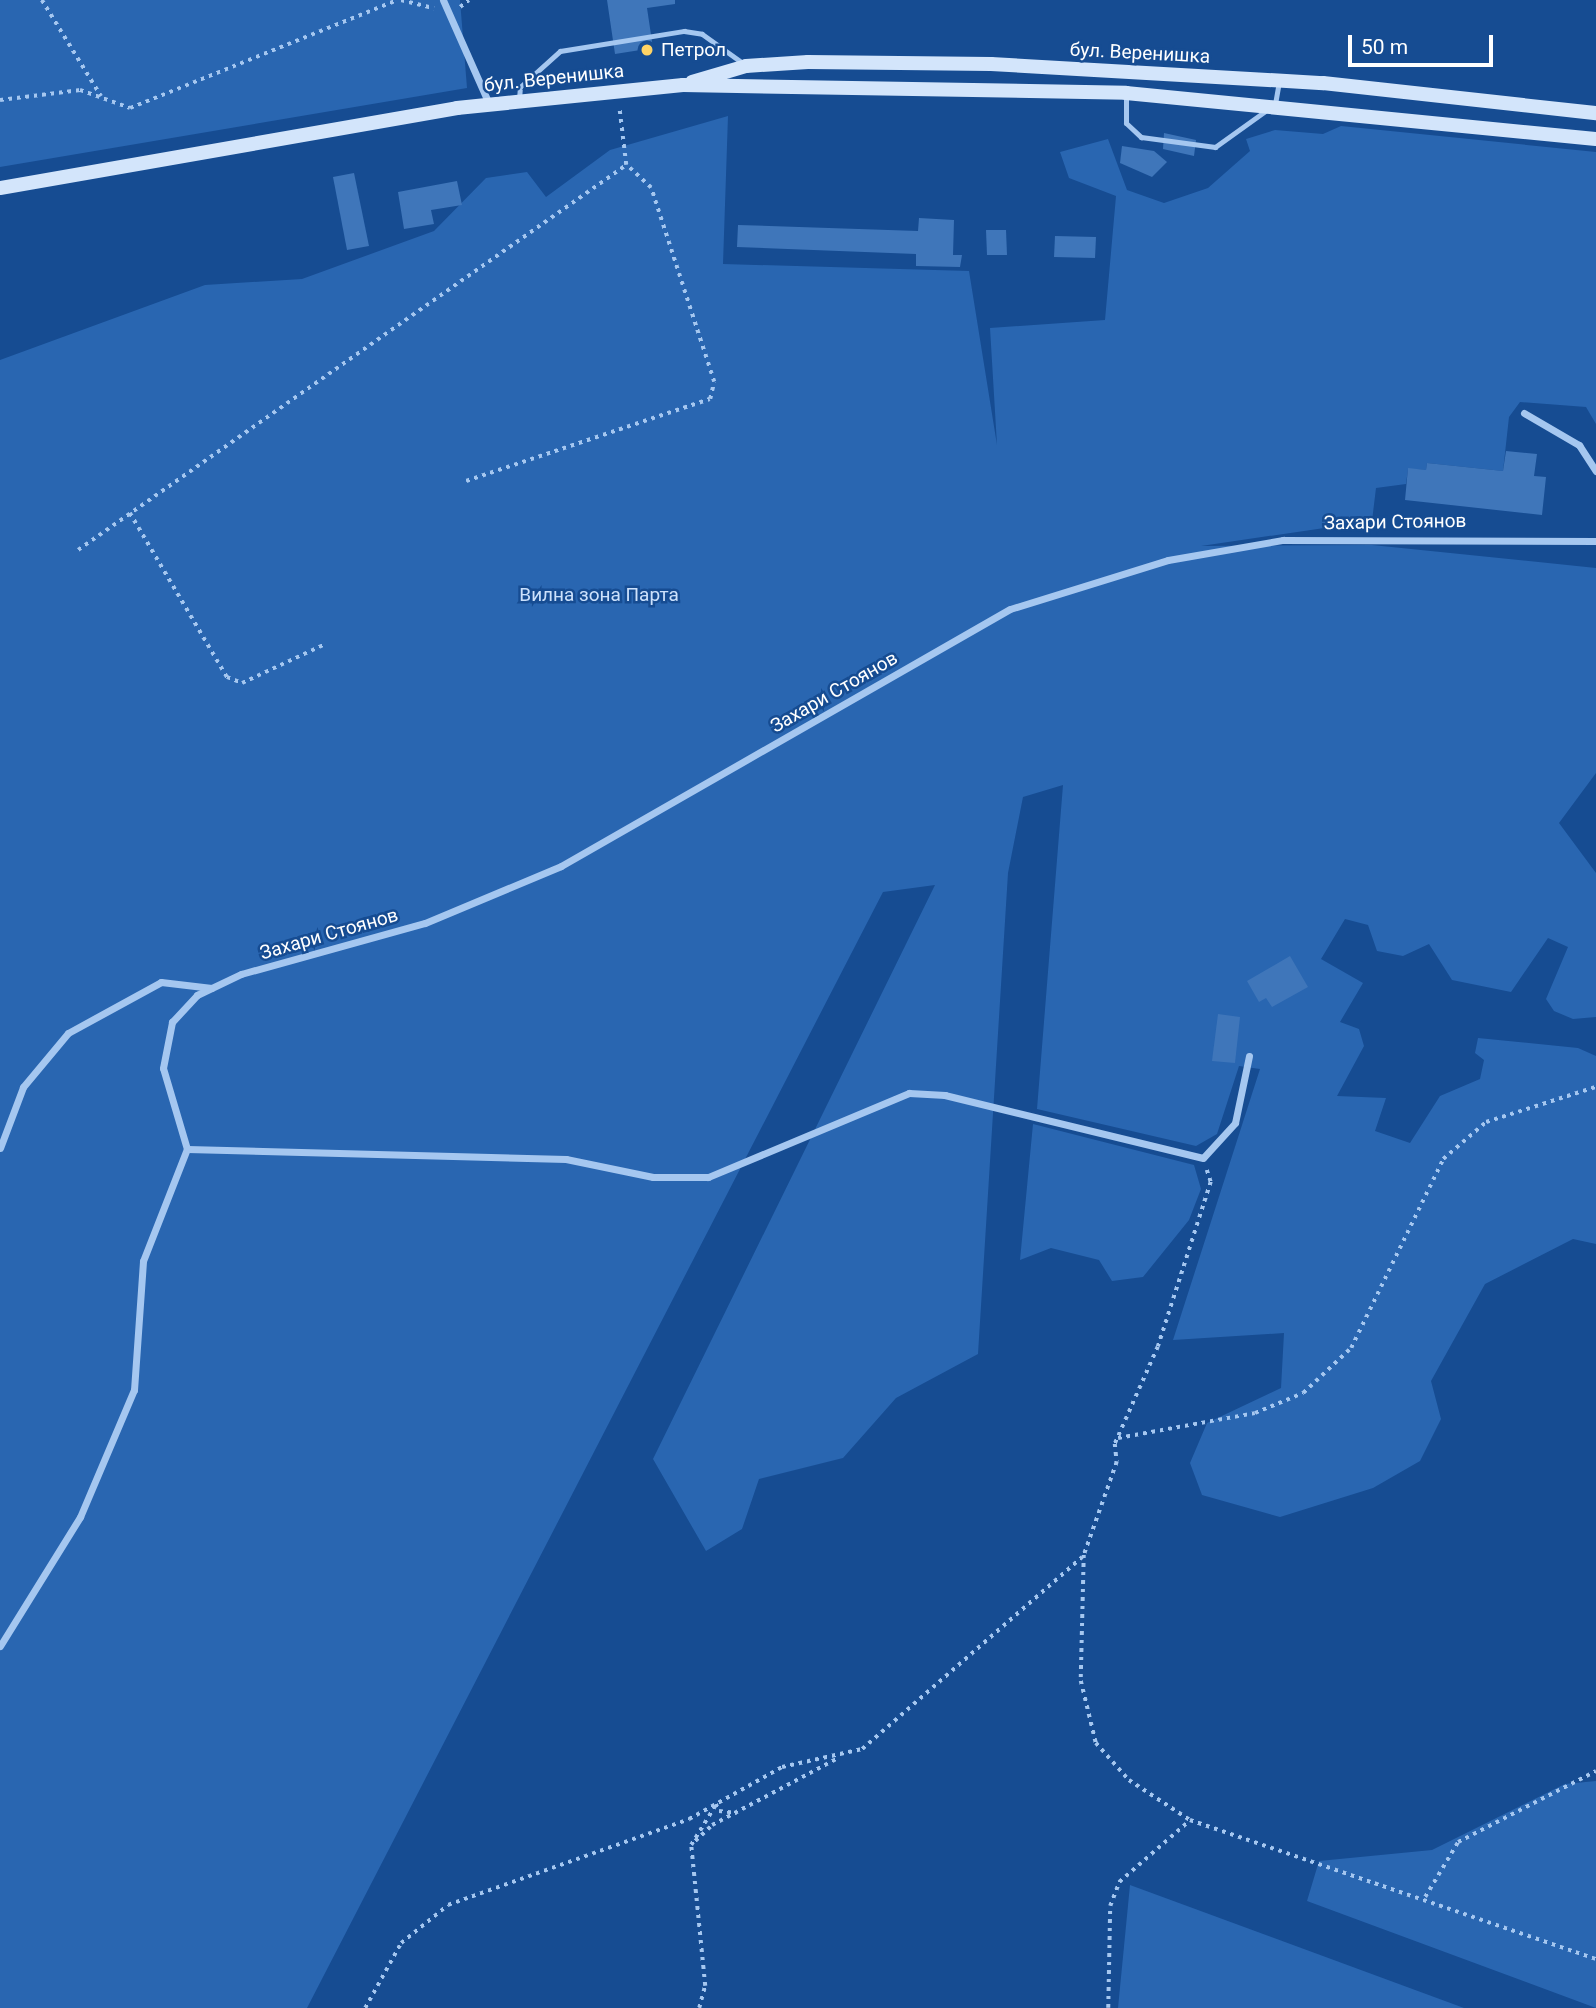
<!DOCTYPE html>
<meta charset="utf-8">
<style>
body{margin:0}
#map{position:relative;width:1596px;height:2008px;overflow:hidden;background:#164c92;font-family:Roboto,sans-serif}
div>[style]{position:absolute}
[style*='--x']{left:calc(var(--x)*1px);top:calc(var(--y)*1px);width:calc(var(--w)*1px);rotate:calc(var(--a)*1deg)}
.green>*{inset:0;background:#2966b1}
.building>*{inset:0;background:#3f76ba}
.path>*{height:3.5px;margin-top:-1.75px;transform-origin:0;background:repeating-linear-gradient(90deg,#a5c7f0 0 3.5px,transparent 0 8.5px)}
.service>*{height:5px;margin:-2.5px;padding:0 2.5px;transform-origin:2.5px;border-radius:2.5px;background:#a5c7f0}
.minor>*{height:7px;margin:-3.5px;padding:0 3.5px;transform-origin:3.5px;border-radius:3.5px;background:#a5c7f0}
.secondary>*{height:14px;margin:-7px;padding:0 7px;transform-origin:7px;border-radius:7px;background:#d3e5fb}
.dots>*{width:19px;height:19px;translate:-50% -50%;box-sizing:border-box;border:4px solid #164c92;border-radius:50%}
span{translate:-50% -50%;white-space:nowrap;text-align:center;line-height:1.15;-webkit-text-stroke:5px #164c92;paint-order:stroke}
.poi-label{font-size:19px;color:#fff}
.left{translate:0 -50%;text-align:left}
.street-label{font-size:19px;color:#fff}
.park-label{font-size:19px;color:#cce1fc}
.scale{position:absolute;left:1348px;top:35px;width:145px;height:32px;box-sizing:border-box;border:4px solid #fff;border-top:0;padding-left:9px;font-size:21px;line-height:24px;white-space:nowrap;color:#fff;-webkit-text-stroke:5px #164c92;paint-order:stroke}
</style>
<div id="map">
<div class="green">
<div style="clip-path:polygon(0 0,460px 0,467px 88px,0 167px)"></div>
<div style="clip-path:polygon(728px 116px,723px 264px,969px 271px,997px 445px,990px 328px,1105px 320px,1116px 196px,1069px 178px,1060px 152px,1108px 139px,1127px 190px,1164px 203px,1208px 188px,1250px 151px,1246px 139px,1275px 130px,1323px 134px,1341px 126px,1596px 152px,1596px 424px,1586px 407px,1520px 402px,1509px 417px,1503px 471px,1427px 463px,1426px 470px,1408px 469px,1406px 484px,1376px 488px,1372px 521px,1201px 546px,1372px 545px,1596px 568px,1596px 773px,1559px 823px,1596px 873px,1596px 1017px,1573px 1019px,1554px 1011px,1546px 999px,1568px 947px,1548px 938px,1511px 992px,1452px 980px,1429px 944px,1403px 956px,1377px 951px,1368px 925px,1345px 919px,1321px 959px,1363px 983px,1340px 1022px,1359px 1029px,1364px 1046px,1337px 1096px,1386px 1098px,1375px 1131px,1410px 1143px,1440px 1096px,1480px 1079px,1484px 1060px,1475px 1053px,1478px 1038px,1578px 1048px,1596px 1056px,1596px 1244px,1573px 1239px,1485px 1284px,1431px 1381px,1441px 1419px,1420px 1461px,1373px 1488px,1280px 1517px,1202px 1495px,1190px 1463px,1207px 1423px,1281px 1388px,1284px 1333px,1173px 1340px,1260px 1069px,1239px 1066px,1217px 1134px,1196px 1146px,1037px 1109px,1063px 785px,1023px 797px,1008px 873px,978px 1354px,896px 1398px,843px 1458px,759px 1479px,742px 1529px,706px 1551px,653px 1459px,935px 885px,883px 892px,307px 2008px,0 2008px,0 360px,205px 285px,302px 279px,434px 231px,486px 178px,527px 172px,546px 197px,610px 150px)"></div>
<div style="clip-path:polygon(1033px 1124px,1194px 1165px,1201px 1189px,1189px 1220px,1143px 1277px,1112px 1281px,1099px 1260px,1051px 1248px,1020px 1260px)"></div>
<div style="clip-path:polygon(1596px 1781px,1596px 2008px,1307px 1901px,1319px 1861px,1432px 1850px,1565px 1784px)"></div>
<div style="clip-path:polygon(1130px 1885px,1464px 2008px,1118px 2008px)"></div>
</div>
<div class="building">
<div style="clip-path:polygon(607px 0,675px 0,675px 4px,647px 8px,653px 48px,615px 54px)"></div>
<div style="clip-path:polygon(1164px 133px,1196px 140px,1194px 156px,1163px 149px)"></div>
<div style="clip-path:polygon(1122px 146px,1154px 151px,1167px 162px,1152px 177px,1120px 163px)"></div>
<div style="clip-path:polygon(354px 173px,369px 246px,347px 250px,333px 177px)"></div>
<div style="clip-path:polygon(457px 181px,462px 205px,431px 210px,434px 224px,404px 229px,398px 192px)"></div>
<div style="clip-path:polygon(919px 218px,954px 220px,953px 255px,962px 255px,960px 267px,916px 266px,916px 254px,737px 247px,738px 225px,918px 231px)"></div>
<div style="clip-path:polygon(986px 230px,1006px 230px,1007px 255px,987px 255px)"></div>
<div style="clip-path:polygon(1055px 236px,1096px 237px,1095px 258px,1054px 257px)"></div>
<div style="clip-path:polygon(1506px 451px,1537px 454px,1534px 476px,1546px 477px,1542px 515px,1405px 500px,1408px 468px,1426px 470px,1427px 463px,1503px 471px)"></div>
<div style="clip-path:polygon(1290px 956px,1308px 987px,1272px 1007px,1266px 998px,1259px 1002px,1247px 981px)"></div>
<div style="clip-path:polygon(1218px 1014px,1240px 1017px,1235px 1063px,1212px 1061px)"></div>
</div>
<div class="path">
<div style="--x:42;--y:0;--w:113;--a:58.4"></div>
<div style="--x:401;--y:0;--w:34;--a:14"></div>
<div style="--x:460;--y:7;--w:11;--a:-38"></div>
<div style="--x:0;--y:100;--w:81;--a:-7.1"></div>
<div style="--x:80;--y:90;--w:53;--a:19.8"></div>
<div style="--x:130;--y:108;--w:288;--a:-22"></div>
<div style="--x:466;--y:481;--w:257;--a:-18.6"></div>
<div style="--x:710;--y:399;--w:17;--a:-77"></div>
<div style="--x:714;--y:382;--w:204;--a:-108"></div>
<div style="--x:651;--y:188;--w:34;--a:-137"></div>
<div style="--x:130;--y:513;--w:191;--a:59.4"></div>
<div style="--x:227;--y:677;--w:16;--a:22"></div>
<div style="--x:242;--y:683;--w:89;--a:-25.1"></div>
<div style="--x:78;--y:550;--w:670;--a:-35.09"></div>
<div style="--x:626;--y:165;--w:59;--a:-96.8"></div>
<div style="--x:1207;--y:1170;--w:13;--a:72"></div>
<div style="--x:1211;--y:1182;--w:173;--a:107.8"></div>
<div style="--x:1158;--y:1347;--w:106;--a:113.9"></div>
<div style="--x:1115;--y:1444;--w:18;--a:84"></div>
<div style="--x:1117;--y:1462;--w:99;--a:109.5"></div>
<div style="--x:1084;--y:1555;--w:126;--a:91.4"></div>
<div style="--x:1081;--y:1681;--w:64;--a:76.4"></div>
<div style="--x:1096;--y:1743;--w:50;--a:48.3"></div>
<div style="--x:1129;--y:1780;--w:73;--a:33.3"></div>
<div style="--x:1190;--y:1820;--w:429;--a:18.9"></div>
<div style="--x:1118;--y:1438;--w:139;--a:-10.3"></div>
<div style="--x:1255;--y:1413;--w:52;--a:-22.6"></div>
<div style="--x:1303;--y:1393;--w:66;--a:-43.2"></div>
<div style="--x:1351;--y:1348;--w:210;--a:-64"></div>
<div style="--x:1443;--y:1159;--w:57;--a:-40.7"></div>
<div style="--x:1486;--y:1122;--w:115;--a:-17.7"></div>
<div style="--x:716;--y:1804;--w:8;--a:67"></div>
<div style="--x:719;--y:1811;--w:18;--a:6"></div>
<div style="--x:695;--y:1841;--w:23;--a:-43"></div>
<div style="--x:712;--y:1825;--w:140;--a:-28"></div>
<div style="--x:1425;--y:1897;--w:64;--a:-59"></div>
<div style="--x:1458;--y:1842;--w:155;--a:-27.2"></div>
<div style="--x:365;--y:2008;--w:74;--a:-61"></div>
<div style="--x:401;--y:1943;--w:60;--a:-39"></div>
<div style="--x:448;--y:1905;--w:256;--a:-19.6"></div>
<div style="--x:689;--y:1819;--w:107;--a:-29.2"></div>
<div style="--x:782;--y:1767;--w:82;--a:-12.7"></div>
<div style="--x:862;--y:1749;--w:292;--a:-41.1"></div>
<div style="--x:699;--y:2008;--w:23;--a:-75"></div>
<div style="--x:705;--y:1986;--w:142;--a:-95.7"></div>
<div style="--x:691;--y:1845;--w:46;--a:-58.4"></div>
<div style="--x:1108;--y:2008;--w:102;--a:-88.9"></div>
<div style="--x:1110;--y:1906;--w:26;--a:-69"></div>
<div style="--x:1119;--y:1882;--w:94;--a:-41.1"></div>
</div>
<div class="service">
<div style="--x:1126;--y:96;--w:27;--a:90"></div>
<div style="--x:1126;--y:123;--w:21;--a:43"></div>
<div style="--x:1141;--y:137;--w:75;--a:7.7"></div>
<div style="--x:1215;--y:147;--w:74;--a:-35.6"></div>
<div style="--x:1275;--y:104;--w:23;--a:-80"></div>
<div style="--x:519;--y:100;--w:13;--a:-86"></div>
<div style="--x:520;--y:87;--w:54;--a:-42"></div>
<div style="--x:560;--y:51;--w:126;--a:-9.2"></div>
<div style="--x:684;--y:31;--w:18;--a:9"></div>
<div style="--x:702;--y:34;--w:52;--a:35.5"></div>
</div>
<div class="minor">
<div style="--x:443;--y:0;--w:114;--a:66.1"></div>
<div style="--x:1524;--y:413;--w:64;--a:30.2"></div>
<div style="--x:1579;--y:445;--w:31;--a:57"></div>
<div style="--x:1249;--y:1056;--w:68;--a:101.8"></div>
<div style="--x:1235;--y:1123;--w:47;--a:132.4"></div>
<div style="--x:1203;--y:1158;--w:266;--a:-166.3"></div>
<div style="--x:945;--y:1095;--w:36;--a:-177"></div>
<div style="--x:909;--y:1093;--w:218;--a:157.3"></div>
<div style="--x:708;--y:1177;--w:55;--a:180"></div>
<div style="--x:653;--y:1177;--w:89;--a:-168.3"></div>
<div style="--x:566;--y:1159;--w:379;--a:-178.5"></div>
<div style="--x:187;--y:1149;--w:84;--a:-106.5"></div>
<div style="--x:163;--y:1068;--w:47;--a:-78.9"></div>
<div style="--x:172;--y:1022;--w:37;--a:-47"></div>
<div style="--x:197;--y:995;--w:49;--a:-25.5"></div>
<div style="--x:241;--y:974;--w:191;--a:-15.5"></div>
<div style="--x:425;--y:923;--w:147;--a:-22.7"></div>
<div style="--x:561;--y:866;--w:517;--a:-29.79"></div>
<div style="--x:1010;--y:609;--w:165;--a:-17.2"></div>
<div style="--x:1168;--y:560;--w:117;--a:-9.9"></div>
<div style="--x:1283;--y:540;--w:313;--a:0.2"></div>
<div style="--x:0;--y:1148;--w:65;--a:-69.3"></div>
<div style="--x:23;--y:1087;--w:70;--a:-50.2"></div>
<div style="--x:68;--y:1033;--w:106;--a:-28.7"></div>
<div style="--x:161;--y:982;--w:51;--a:6.7"></div>
<div style="--x:0;--y:1646;--w:152;--a:-58.2"></div>
<div style="--x:80;--y:1517;--w:138;--a:-67"></div>
<div style="--x:134;--y:1390;--w:129;--a:-86"></div>
<div style="--x:143;--y:1261;--w:120;--a:-68.6"></div>
</div>
<div class="secondary">
<div style="--x:692;--y:82;--w:56;--a:-16.5"></div>
<div style="--x:746;--y:66;--w:62;--a:-3.7"></div>
<div style="--x:808;--y:62;--w:183;--a:0.6"></div>
<div style="--x:991;--y:64;--w:333;--a:3.3"></div>
<div style="--x:1323;--y:83;--w:275;--a:6.3"></div>
<div style="--x:0;--y:188;--w:464;--a:-9.9"></div>
<div style="--x:457;--y:108;--w:227;--a:-5.8"></div>
<div style="--x:683;--y:85;--w:443;--a:1"></div>
<div style="--x:1126;--y:93;--w:472;--a:5.6"></div>
</div>
<div class="dots">
<div style="left:647px;top:50px;background:#ffd365"></div>
</div>
<div class="poi-label">
<span class="left" style="left:661px;top:50px">Петрол</span>
</div>
<div class="street-label">
<span style="left:1140px;top:53px;rotate:3deg">бул. Веренишка</span>
<span style="left:554px;top:78px;rotate:-6deg">бул. Веренишка</span>
<span style="left:1395px;top:522px;rotate:-1deg">Захари Стоянов</span>
<span style="left:834px;top:692px;rotate:-30deg">Захари Стоянов</span>
<span style="left:329px;top:934px;rotate:-16deg">Захари Стоянов</span>
</div>
<div class="park-label">
<span style="left:599px;top:595px">Вилна зона Парта</span>
</div>
<div class="scale">50 m</div>
</div>
